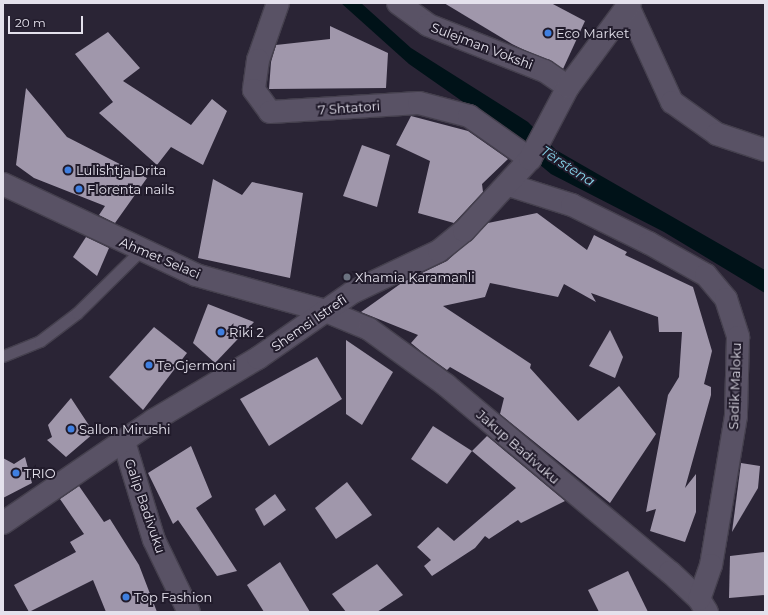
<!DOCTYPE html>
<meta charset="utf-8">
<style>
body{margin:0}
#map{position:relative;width:768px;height:615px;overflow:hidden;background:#2a2435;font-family:Montserrat,sans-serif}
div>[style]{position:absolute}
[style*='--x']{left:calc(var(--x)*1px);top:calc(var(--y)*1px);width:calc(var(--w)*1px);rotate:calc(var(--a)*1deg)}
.water>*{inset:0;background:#001218}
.building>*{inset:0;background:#a097ab}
.roads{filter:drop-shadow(1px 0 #45404e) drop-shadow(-1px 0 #45404e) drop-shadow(0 1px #45404e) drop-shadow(0 -1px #45404e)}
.lane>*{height:11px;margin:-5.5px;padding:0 5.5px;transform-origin:5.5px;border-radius:5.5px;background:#595265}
.street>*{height:22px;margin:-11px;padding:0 11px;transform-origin:11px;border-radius:11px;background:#595265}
.dots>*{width:11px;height:11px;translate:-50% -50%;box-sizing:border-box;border:2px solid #211b2b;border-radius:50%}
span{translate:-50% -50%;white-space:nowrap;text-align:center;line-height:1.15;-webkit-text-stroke:4px #211b2b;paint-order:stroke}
.poi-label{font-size:13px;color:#e4e1ec}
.left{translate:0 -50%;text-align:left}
.street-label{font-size:13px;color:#e4e1ec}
.water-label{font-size:14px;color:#86d2e8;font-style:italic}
.frame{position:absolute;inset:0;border:4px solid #e4e1ec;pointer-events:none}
.scale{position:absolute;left:8px;top:16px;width:75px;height:18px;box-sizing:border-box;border:2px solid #e4e1ec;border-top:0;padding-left:5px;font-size:12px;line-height:14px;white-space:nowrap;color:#e4e1ec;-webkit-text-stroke:3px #211b2b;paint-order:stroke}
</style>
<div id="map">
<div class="water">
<div style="clip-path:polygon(341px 3px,361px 3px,411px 48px,528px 122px,556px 150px,765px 270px,765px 293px,664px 232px,551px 174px,469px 106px,409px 64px)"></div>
</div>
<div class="building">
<div style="clip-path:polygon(444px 3px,551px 3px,585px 21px,563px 69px,512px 44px)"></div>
<div style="clip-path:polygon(330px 26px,388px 53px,386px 88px,269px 89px,271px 62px,276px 45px,330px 39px)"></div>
<div style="clip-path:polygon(108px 32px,140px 68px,123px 81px,191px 125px,212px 99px,227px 111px,203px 165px,171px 147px,157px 165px,99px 113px,113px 102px,75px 54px)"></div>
<div style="clip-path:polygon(26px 88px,67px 137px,147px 178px,115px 223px,99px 215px,105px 206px,34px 178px,16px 165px)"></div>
<div style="clip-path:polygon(411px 116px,468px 131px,508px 159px,482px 184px,483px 192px,454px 223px,418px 213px,430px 161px,396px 145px)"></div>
<div style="clip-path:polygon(362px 145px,390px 155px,377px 207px,343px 196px)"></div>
<div style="clip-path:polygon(213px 179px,242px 195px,252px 182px,303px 193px,290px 278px,198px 258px)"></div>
<div style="clip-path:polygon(537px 213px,587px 250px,594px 235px,627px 252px,625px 255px,693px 287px,712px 351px,704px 384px,711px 387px,711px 395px,685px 488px,696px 474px,696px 512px,685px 542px,650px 531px,656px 509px,646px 512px,668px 395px,679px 377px,682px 332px,659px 332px,658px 317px,591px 293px,596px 302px,564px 284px,558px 297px,490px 283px,485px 297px,443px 306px,531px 364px,530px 368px,578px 421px,619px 386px,656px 434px,610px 503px,500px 414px,504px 398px,450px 367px,447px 370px,422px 352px,411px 343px,418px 335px,361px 312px,403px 282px,447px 261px,488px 223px)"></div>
<div style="clip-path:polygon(86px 237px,109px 248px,97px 276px,73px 257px)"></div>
<div style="clip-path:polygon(208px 304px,254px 322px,215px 363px,193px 343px)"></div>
<div style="clip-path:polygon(154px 327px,187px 353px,143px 410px,109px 377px)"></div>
<div style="clip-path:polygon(610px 330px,623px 357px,615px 378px,589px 366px)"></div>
<div style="clip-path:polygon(346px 340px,393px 372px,362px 425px,346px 414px)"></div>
<div style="clip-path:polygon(317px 357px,342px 399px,269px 446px,240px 399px)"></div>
<div style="clip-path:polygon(71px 398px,94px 433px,66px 457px,47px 440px,52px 437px,48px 425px)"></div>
<div style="clip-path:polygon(433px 426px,472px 451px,447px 484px,411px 459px)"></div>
<div style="clip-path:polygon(487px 436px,565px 501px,521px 523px,518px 520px,489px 539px,485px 536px,475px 548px,432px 576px,424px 566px,431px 560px,417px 547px,438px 527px,454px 541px,516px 488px,472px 451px)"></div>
<div style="clip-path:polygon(191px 446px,212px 497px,196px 508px,237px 571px,217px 576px,178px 520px,173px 524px,148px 473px)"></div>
<div style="clip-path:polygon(25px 457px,32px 483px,3px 498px,3px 458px,14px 464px)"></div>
<div style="clip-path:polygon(741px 463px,760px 466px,758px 488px,732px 532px)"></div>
<div style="clip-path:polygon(347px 482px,372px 515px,336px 539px,315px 508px)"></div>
<div style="clip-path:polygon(79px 486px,104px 522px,110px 519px,139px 565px,157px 612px,106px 612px,93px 580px,29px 612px,14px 585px,76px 552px,70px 542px,84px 534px,60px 499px)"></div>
<div style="clip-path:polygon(275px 494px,286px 510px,264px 526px,255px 509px)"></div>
<div style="clip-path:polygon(765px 552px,765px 595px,729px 598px,730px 556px)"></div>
<div style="clip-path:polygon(280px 562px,310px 612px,264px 612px,247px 585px)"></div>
<div style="clip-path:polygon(377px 564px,403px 595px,377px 612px,346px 612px,332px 594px)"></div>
<div style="clip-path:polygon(628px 571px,648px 612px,599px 612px,588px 590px)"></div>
</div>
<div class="roads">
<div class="lane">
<div style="--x:3;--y:356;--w:40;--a:-22"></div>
<div style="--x:40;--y:341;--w:46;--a:-37.1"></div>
<div style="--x:77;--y:313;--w:90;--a:-44.5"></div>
</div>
<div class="street">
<div style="--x:278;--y:3;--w:60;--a:109.3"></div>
<div style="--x:258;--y:60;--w:30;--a:98"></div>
<div style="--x:254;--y:90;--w:27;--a:54"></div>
<div style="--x:270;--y:112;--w:149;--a:-3.5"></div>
<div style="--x:419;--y:103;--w:52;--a:14.6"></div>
<div style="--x:469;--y:116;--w:75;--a:35.2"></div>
<div style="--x:398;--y:3;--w:37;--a:36"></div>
<div style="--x:428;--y:25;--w:126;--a:21.5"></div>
<div style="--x:545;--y:71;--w:28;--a:35"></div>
<div style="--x:628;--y:6;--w:106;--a:65.4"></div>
<div style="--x:672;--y:102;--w:55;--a:35.4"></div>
<div style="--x:717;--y:134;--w:51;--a:18.4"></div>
<div style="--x:3;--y:184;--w:213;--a:25.2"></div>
<div style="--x:196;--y:275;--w:135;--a:15.5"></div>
<div style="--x:326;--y:311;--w:47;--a:22.7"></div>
<div style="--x:369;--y:329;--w:95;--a:36"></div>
<div style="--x:446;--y:385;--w:292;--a:39.9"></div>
<div style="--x:670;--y:572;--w:40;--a:43"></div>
<div style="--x:699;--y:599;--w:15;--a:58"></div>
<div style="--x:509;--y:185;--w:66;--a:17.6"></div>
<div style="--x:572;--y:205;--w:86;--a:26.3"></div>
<div style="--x:649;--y:243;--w:65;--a:29.3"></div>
<div style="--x:706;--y:275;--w:31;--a:50"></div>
<div style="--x:726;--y:299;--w:40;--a:72"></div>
<div style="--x:738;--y:337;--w:79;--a:91.5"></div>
<div style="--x:736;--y:416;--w:151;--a:99.5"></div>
<div style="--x:711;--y:565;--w:36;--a:109"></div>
<div style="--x:124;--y:442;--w:102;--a:73"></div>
<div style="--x:154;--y:540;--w:80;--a:64.1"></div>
<div style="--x:3;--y:523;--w:183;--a:-34.3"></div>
<div style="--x:154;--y:420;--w:121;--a:-30.8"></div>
<div style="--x:258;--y:358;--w:116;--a:-34.8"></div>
<div style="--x:353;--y:292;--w:95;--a:-25.5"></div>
<div style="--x:439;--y:251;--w:32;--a:-39"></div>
<div style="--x:464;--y:231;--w:98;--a:-47.5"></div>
<div style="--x:530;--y:159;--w:81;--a:-62.2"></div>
<div style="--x:568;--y:87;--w:104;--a:-53.6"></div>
</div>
</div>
<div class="dots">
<div style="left:548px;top:33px;background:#3f7fe0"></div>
<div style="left:68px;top:170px;background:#3f7fe0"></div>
<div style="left:79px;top:189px;background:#3f7fe0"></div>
<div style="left:347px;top:277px;background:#6b7280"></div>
<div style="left:221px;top:332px;background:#3f7fe0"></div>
<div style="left:149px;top:365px;background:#3f7fe0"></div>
<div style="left:71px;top:429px;background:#3f7fe0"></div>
<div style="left:16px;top:473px;background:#3f7fe0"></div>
<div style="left:126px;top:597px;background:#3f7fe0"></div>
</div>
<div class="poi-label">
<span class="left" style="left:556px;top:33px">Eco Market</span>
<span class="left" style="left:76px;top:170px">Lulishtja Drita</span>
<span class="left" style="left:87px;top:189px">Florenta nails</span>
<span class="left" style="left:355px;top:277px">Xhamia Karamanli</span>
<span class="left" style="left:229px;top:332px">Riki 2</span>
<span class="left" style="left:157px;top:365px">Te Gjermoni</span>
<span class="left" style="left:79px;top:429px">Sallon Mirushi</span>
<span class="left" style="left:24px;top:473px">TRIO</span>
<span class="left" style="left:134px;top:597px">Top Fashion</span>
</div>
<div class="street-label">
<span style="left:482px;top:46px;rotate:21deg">Sulejman Vokshi</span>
<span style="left:349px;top:108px;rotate:-4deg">7 Shtatori</span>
<span style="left:160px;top:258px;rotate:23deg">Ahmet Selaci</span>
<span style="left:309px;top:323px;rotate:-35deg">Shemsi Istrefi</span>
<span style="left:735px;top:386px;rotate:-88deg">Sadik Maloku</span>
<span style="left:518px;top:447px;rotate:41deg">Jakup Badivuku</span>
<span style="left:145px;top:506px;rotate:71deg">Galip Badivuku</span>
</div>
<div class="water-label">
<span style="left:568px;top:166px;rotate:33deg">Tërstena</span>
</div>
<div class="frame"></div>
<div class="scale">20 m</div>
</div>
